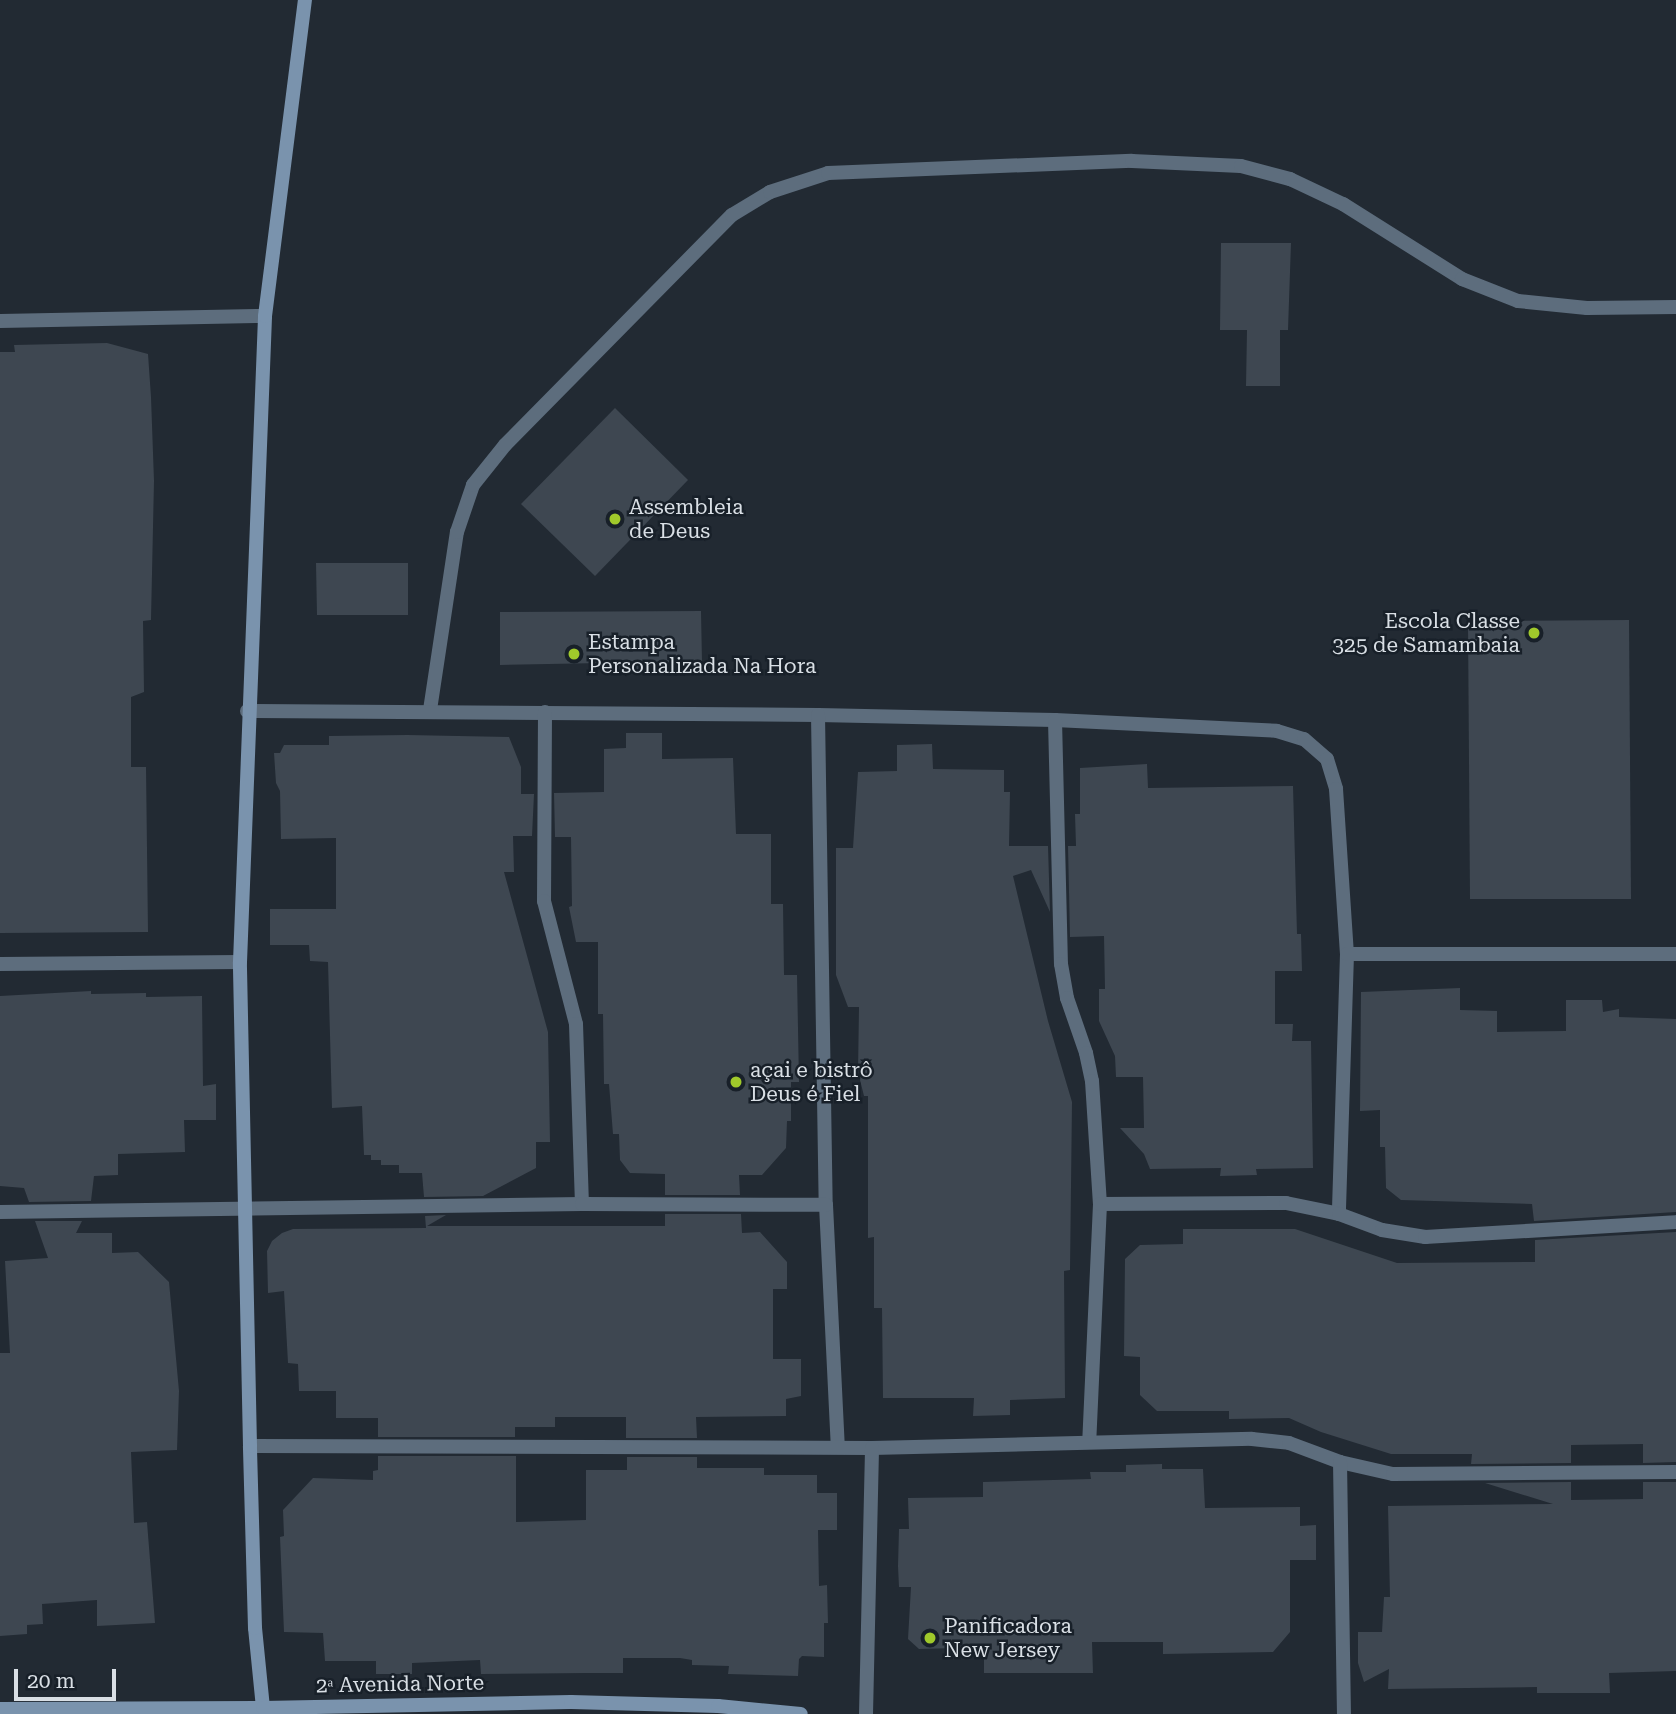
<!DOCTYPE html>
<meta charset="utf-8">
<style>
body{margin:0}
#map{position:relative;width:1676px;height:1714px;overflow:hidden;background:#222a33;font-family:"Roboto Serif",serif}
div>[style]{position:absolute}
[style*='--x']{left:calc(var(--x)*1px);top:calc(var(--y)*1px);width:calc(var(--w)*1px);rotate:calc(var(--a)*1deg)}
.building>*{inset:0;background:#3e4751}
.street>*{height:14px;margin:-7px;padding:0 7px;transform-origin:7px;border-radius:7px;background:#5d6d7d}
.secondary>*{height:14px;margin:-7px;padding:0 7px;transform-origin:7px;border-radius:7px;background:#7a93ad}
.dots>*{width:19px;height:19px;translate:-50% -50%;box-sizing:border-box;border:4px solid #182029;border-radius:50%}
span{translate:-50% -50%;white-space:nowrap;text-align:center;line-height:1.15;-webkit-text-stroke:5px #182029;paint-order:stroke}
.poi-label{font-size:21px;color:#d9dfe5}
.left{translate:0 -50%;text-align:left}
.right{translate:-100% -50%;text-align:right}
.street-label{font-size:21px;color:#d9dfe5}
.scale{position:absolute;left:14px;top:1669px;width:102px;height:32px;box-sizing:border-box;border:4px solid #d9dfe5;border-top:0;padding-left:9px;font-size:21px;line-height:24px;white-space:nowrap;color:#d9dfe5;-webkit-text-stroke:5px #182029;paint-order:stroke}
</style>
<div id="map">
<div class="building">
<div style="clip-path:polygon(1221px 243px,1291px 243px,1288px 330px,1280px 330px,1280px 386px,1246px 386px,1247px 330px,1220px 330px)"></div>
<div style="clip-path:polygon(107px 343px,148px 354px,151px 397px,154px 481px,151px 620px,143px 621px,144px 692px,131px 697px,131px 767px,146px 767px,148px 932px,0 933px,0 352px,15px 352px,14px 345px)"></div>
<div style="clip-path:polygon(615px 408px,688px 480px,595px 576px,521px 504px)"></div>
<div style="clip-path:polygon(316px 563px,408px 563px,408px 615px,317px 615px)"></div>
<div style="clip-path:polygon(701px 611px,702px 662px,652px 663px,652px 669px,602px 671px,602px 663px,500px 665px,500px 612px)"></div>
<div style="clip-path:polygon(1629px 620px,1631px 899px,1470px 899px,1468px 621px)"></div>
<div style="clip-path:polygon(626px 733px,662px 733px,662px 759px,733px 758px,736px 834px,771px 834px,771px 904px,783px 904px,784px 975px,797px 975px,799px 1082px,791px 1082px,791px 1121px,787px 1121px,786px 1148px,762px 1175px,739px 1175px,740px 1195px,665px 1195px,665px 1174px,630px 1173px,620px 1160px,619px 1134px,613px 1134px,609px 1084px,604px 1084px,603px 1014px,598px 1014px,598px 942px,576px 942px,569px 907px,572px 906px,571px 837px,555px 837px,554px 793px,604px 792px,604px 749px,626px 748px)"></div>
<div style="clip-path:polygon(407px 735px,509px 737px,521px 767px,521px 794px,534px 794px,532px 836px,513px 836px,514px 872px,504px 872px,548px 1032px,550px 1142px,536px 1142px,536px 1168px,483px 1196px,424px 1197px,422px 1173px,399px 1173px,399px 1165px,381px 1165px,381px 1160px,371px 1160px,371px 1155px,364px 1155px,362px 1106px,332px 1108px,328px 962px,310px 961px,309px 945px,270px 945px,270px 909px,336px 909px,336px 838px,281px 839px,280px 791px,276px 783px,274px 753px,280px 753px,284px 745px,329px 745px,329px 736px)"></div>
<div style="clip-path:polygon(932px 744px,933px 769px,1004px 770px,1004px 792px,1010px 792px,1009px 846px,1048px 846px,1050px 912px,1031px 870px,1013px 876px,1048px 1021px,1072px 1102px,1070px 1270px,1064px 1271px,1065px 1398px,1010px 1400px,1010px 1415px,973px 1416px,974px 1398px,883px 1398px,882px 1308px,874px 1308px,874px 1237px,868px 1238px,868px 1096px,864px 1096px,858px 1072px,859px 1007px,848px 1007px,836px 975px,836px 848px,853px 848px,858px 772px,897px 771px,897px 745px)"></div>
<div style="clip-path:polygon(1147px 764px,1148px 788px,1293px 786px,1297px 934px,1301px 934px,1302px 971px,1275px 971px,1275px 1024px,1293px 1024px,1292px 1041px,1311px 1041px,1313px 1168px,1256px 1169px,1257px 1175px,1220px 1176px,1221px 1168px,1150px 1169px,1144px 1154px,1120px 1128px,1144px 1128px,1143px 1077px,1116px 1077px,1115px 1056px,1099px 1021px,1099px 989px,1105px 989px,1104px 936px,1070px 937px,1068px 846px,1076px 846px,1075px 814px,1080px 814px,1080px 768px)"></div>
<div style="clip-path:polygon(1460px 988px,1460px 1010px,1497px 1011px,1497px 1032px,1566px 1031px,1566px 1000px,1602px 1000px,1603px 1012px,1619px 1009px,1619px 1017px,1676px 1019px,1676px 1212px,1534px 1221px,1532px 1204px,1401px 1200px,1386px 1188px,1385px 1147px,1380px 1147px,1380px 1110px,1360px 1111px,1361px 992px)"></div>
<div style="clip-path:polygon(91px 991px,91px 994px,146px 993px,146px 997px,202px 996px,203px 1086px,216px 1084px,216px 1120px,184px 1120px,185px 1152px,118px 1154px,118px 1175px,94px 1176px,91px 1201px,29px 1202px,24px 1188px,0 1186px,0 996px)"></div>
<div style="clip-path:polygon(665px 1214px,741px 1214px,742px 1233px,760px 1232px,787px 1262px,787px 1289px,773px 1289px,773px 1359px,801px 1359px,801px 1396px,786px 1399px,786px 1416px,696px 1417px,697px 1438px,626px 1438px,626px 1417px,555px 1417px,555px 1427px,515px 1427px,515px 1437px,378px 1437px,378px 1418px,336px 1418px,336px 1391px,299px 1391px,298px 1364px,288px 1363px,284px 1291px,268px 1293px,267px 1251px,272px 1241px,282px 1233px,293px 1229px,426px 1228px,425px 1216px,446px 1215px,427px 1226px,665px 1226px)"></div>
<div style="clip-path:polygon(35px 1221px,82px 1221px,76px 1233px,112px 1233px,112px 1253px,138px 1252px,169px 1282px,179px 1391px,177px 1450px,131px 1452px,134px 1523px,147px 1522px,155px 1623px,97px 1626px,97px 1600px,42px 1604px,43px 1624px,27px 1625px,27px 1634px,0 1636px,0 1353px,10px 1353px,5px 1261px,48px 1258px)"></div>
<div style="clip-path:polygon(1183px 1229px,1295px 1229px,1397px 1263px,1535px 1262px,1535px 1240px,1676px 1232px,1676px 1462px,1643px 1463px,1643px 1444px,1571px 1445px,1571px 1463px,1471px 1464px,1472px 1454px,1391px 1454px,1321px 1432px,1289px 1418px,1229px 1419px,1229px 1411px,1157px 1411px,1140px 1395px,1140px 1357px,1124px 1356px,1125px 1259px,1140px 1245px,1183px 1244px)"></div>
<div style="clip-path:polygon(378px 1456px,516px 1456px,516px 1522px,586px 1520px,586px 1470px,627px 1470px,627px 1457px,697px 1457px,697px 1468px,764px 1468px,764px 1475px,817px 1475px,817px 1493px,837px 1493px,837px 1530px,818px 1530px,819px 1586px,827px 1585px,828px 1623px,824px 1623px,824px 1657px,802px 1656px,799px 1659px,798px 1676px,728px 1674px,729px 1666px,692px 1665px,692px 1660px,680px 1658px,623px 1658px,623px 1673px,587px 1673px,481px 1674px,480px 1660px,412px 1663px,412px 1674px,376px 1674px,376px 1661px,325px 1661px,323px 1633px,284px 1632px,280px 1537px,284px 1536px,283px 1510px,313px 1478px,373px 1480px,373px 1471px,378px 1470px)"></div>
<div style="clip-path:polygon(1162px 1464px,1162px 1469px,1203px 1469px,1205px 1508px,1300px 1507px,1300px 1526px,1316px 1525px,1316px 1560px,1290px 1560px,1290px 1632px,1273px 1652px,1163px 1654px,1163px 1642px,1092px 1642px,1093px 1673px,984px 1673px,984px 1655px,957px 1655px,956px 1648px,919px 1649px,908px 1639px,911px 1587px,899px 1587px,898px 1566px,899px 1529px,909px 1529px,908px 1498px,983px 1497px,983px 1482px,1091px 1479px,1090px 1472px,1126px 1472px,1126px 1465px)"></div>
<div style="clip-path:polygon(1571px 1482px,1571px 1500px,1643px 1499px,1643px 1482px,1676px 1482px,1676px 1671px,1609px 1673px,1610px 1693px,1537px 1693px,1537px 1687px,1388px 1689px,1389px 1669px,1364px 1682px,1358px 1663px,1358px 1632px,1382px 1632px,1384px 1597px,1390px 1597px,1388px 1506px,1553px 1504px,1485px 1483px)"></div>
</div>
<div class="street">
<div style="--x:0;--y:321;--w:265;--a:-1.1"></div>
<div style="--x:430;--y:710;--w:180;--a:-81.4"></div>
<div style="--x:457;--y:532;--w:50;--a:-71.2"></div>
<div style="--x:473;--y:485;--w:51;--a:-51.3"></div>
<div style="--x:505;--y:445;--w:323;--a:-45.4"></div>
<div style="--x:732;--y:215;--w:44;--a:-31.2"></div>
<div style="--x:770;--y:192;--w:61;--a:-18.1"></div>
<div style="--x:828;--y:173;--w:304;--a:-2.3"></div>
<div style="--x:1132;--y:161;--w:109;--a:2.6"></div>
<div style="--x:1241;--y:166;--w:51;--a:14.9"></div>
<div style="--x:1290;--y:179;--w:59;--a:25.3"></div>
<div style="--x:1343;--y:204;--w:141;--a:32.2"></div>
<div style="--x:1462;--y:279;--w:60;--a:21.4"></div>
<div style="--x:1518;--y:301;--w:69;--a:5.8"></div>
<div style="--x:1587;--y:308;--w:89;--a:-0.6"></div>
<div style="--x:247;--y:711;--w:571;--a:0.4"></div>
<div style="--x:818;--y:715;--w:237;--a:1.2"></div>
<div style="--x:1055;--y:720;--w:222;--a:2.8"></div>
<div style="--x:1277;--y:731;--w:28;--a:17"></div>
<div style="--x:1304;--y:739;--w:30;--a:41"></div>
<div style="--x:1327;--y:759;--w:31;--a:73"></div>
<div style="--x:1336;--y:789;--w:165;--a:86.2"></div>
<div style="--x:1347;--y:954;--w:260;--a:91.8"></div>
<div style="--x:545;--y:712;--w:189;--a:90.3"></div>
<div style="--x:544;--y:901;--w:127;--a:75.4"></div>
<div style="--x:576;--y:1024;--w:180;--a:88.1"></div>
<div style="--x:818;--y:715;--w:490;--a:89.1"></div>
<div style="--x:826;--y:1205;--w:242;--a:87.2"></div>
<div style="--x:1055;--y:720;--w:244;--a:88.6"></div>
<div style="--x:1061;--y:964;--w:35;--a:80"></div>
<div style="--x:1067;--y:998;--w:58;--a:70.9"></div>
<div style="--x:1086;--y:1053;--w:29;--a:78"></div>
<div style="--x:1092;--y:1081;--w:123;--a:86.3"></div>
<div style="--x:1100;--y:1204;--w:238;--a:92.6"></div>
<div style="--x:1347;--y:954;--w:329;--a:0"></div>
<div style="--x:0;--y:964;--w:240;--a:-0.5"></div>
<div style="--x:1100;--y:1204;--w:186;--a:-0.3"></div>
<div style="--x:1286;--y:1203;--w:54;--a:11.7"></div>
<div style="--x:1339;--y:1214;--w:46;--a:20.4"></div>
<div style="--x:1382;--y:1230;--w:44;--a:9.2"></div>
<div style="--x:1425;--y:1237;--w:251;--a:-3.4"></div>
<div style="--x:0;--y:1212;--w:582;--a:-0.79"></div>
<div style="--x:582;--y:1204;--w:244;--a:0.2"></div>
<div style="--x:250;--y:1446;--w:622;--a:0.18"></div>
<div style="--x:872;--y:1448;--w:380;--a:-1.4"></div>
<div style="--x:1252;--y:1439;--w:37;--a:6"></div>
<div style="--x:1289;--y:1443;--w:54;--a:20.4"></div>
<div style="--x:1340;--y:1462;--w:54;--a:12.8"></div>
<div style="--x:1393;--y:1474;--w:283;--a:-0.4"></div>
<div style="--x:1340;--y:1462;--w:252;--a:89.1"></div>
<div style="--x:866;--y:1714;--w:266;--a:-88.7"></div>
</div>
<div class="secondary">
<div style="--x:263;--y:1708;--w:80;--a:-95.7"></div>
<div style="--x:255;--y:1628;--w:182;--a:-91.6"></div>
<div style="--x:250;--y:1446;--w:484;--a:-91.2"></div>
<div style="--x:240;--y:962;--w:646;--a:-87.78"></div>
<div style="--x:265;--y:316;--w:319;--a:-82.8"></div>
<div style="--x:0;--y:1709;--w:263;--a:-0.2"></div>
<div style="--x:263;--y:1708;--w:308;--a:-1.1"></div>
<div style="--x:571;--y:1702;--w:147;--a:1.6"></div>
<div style="--x:718;--y:1706;--w:83;--a:5.5"></div>
</div>
<div class="dots">
<div style="left:615px;top:519px;background:#a0c92b"></div>
<div style="left:1534px;top:633px;background:#a0c92b"></div>
<div style="left:574px;top:654px;background:#a0c92b"></div>
<div style="left:736px;top:1082px;background:#a0c92b"></div>
<div style="left:930px;top:1638px;background:#a0c92b"></div>
</div>
<div class="poi-label">
<span class="left" style="left:629px;top:519px">Assembleia<br>de Deus</span>
<span class="right" style="left:1520px;top:633px">Escola Classe<br>325 de Samambaia</span>
<span class="left" style="left:588px;top:654px">Estampa<br>Personalizada Na Hora</span>
<span class="left" style="left:750px;top:1082px">açai e bistrô<br>Deus é Fiel</span>
<span class="left" style="left:944px;top:1638px">Panificadora<br>New Jersey</span>
</div>
<div class="street-label">
<span style="left:400px;top:1684px;rotate:-1deg">2ᵃ Avenida Norte</span>
</div>
<div class="scale">20 m</div>
</div>
